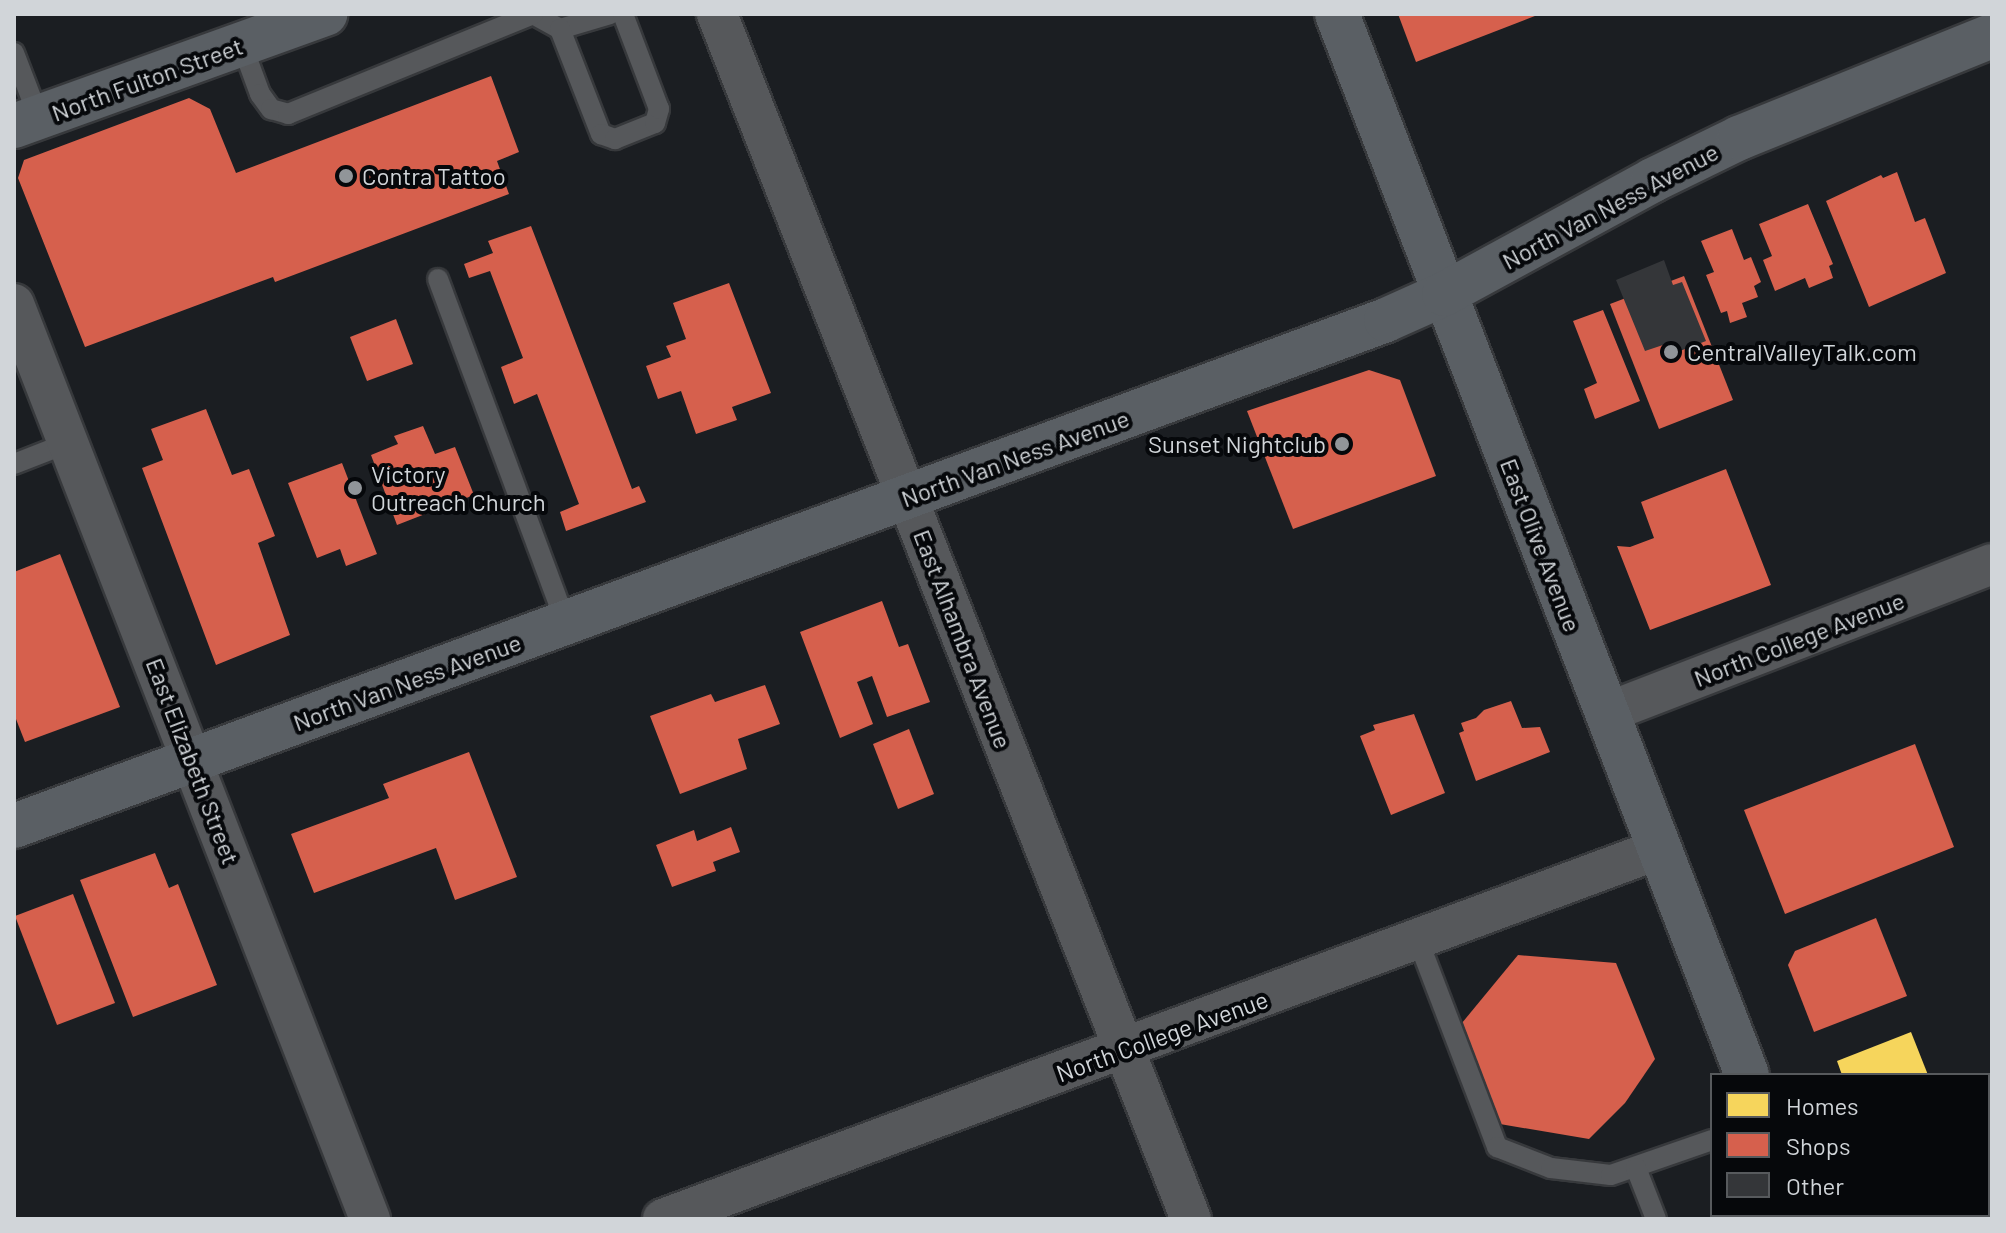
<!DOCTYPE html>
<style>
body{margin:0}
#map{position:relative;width:2006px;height:1233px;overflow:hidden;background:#1b1e22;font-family:Barlow,sans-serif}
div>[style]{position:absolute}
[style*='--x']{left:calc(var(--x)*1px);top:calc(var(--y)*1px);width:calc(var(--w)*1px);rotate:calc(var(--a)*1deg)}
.homes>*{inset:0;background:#f6d55c}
.shops>*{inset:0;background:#d6604d}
.building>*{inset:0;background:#343639}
.roads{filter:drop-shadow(2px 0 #37393c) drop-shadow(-2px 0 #37393c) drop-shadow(0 2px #37393c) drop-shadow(0 -2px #37393c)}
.lane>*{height:20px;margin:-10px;padding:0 10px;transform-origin:10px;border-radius:10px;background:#56585b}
.street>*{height:40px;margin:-20px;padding:0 20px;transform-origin:20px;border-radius:20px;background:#56585b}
.secondary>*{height:44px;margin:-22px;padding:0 22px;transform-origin:22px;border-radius:22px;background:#5a5f64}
.dots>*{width:22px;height:22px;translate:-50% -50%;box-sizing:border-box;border:4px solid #06080b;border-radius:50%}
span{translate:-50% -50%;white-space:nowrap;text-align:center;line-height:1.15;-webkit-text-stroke:8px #06080b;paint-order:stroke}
.street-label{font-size:24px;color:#d1d5d9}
.poi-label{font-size:24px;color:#d1d5d9}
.left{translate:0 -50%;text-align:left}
.right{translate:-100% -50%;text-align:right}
.frame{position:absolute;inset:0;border:16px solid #d1d5d9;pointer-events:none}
.legend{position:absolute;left:1710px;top:1073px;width:280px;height:144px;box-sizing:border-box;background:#06080b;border:2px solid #575a5d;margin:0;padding:10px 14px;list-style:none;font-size:24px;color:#d1d5d9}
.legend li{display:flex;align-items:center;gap:16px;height:40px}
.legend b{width:40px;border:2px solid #575a5d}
</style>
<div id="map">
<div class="homes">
<div style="clip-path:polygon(1911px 1032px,1928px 1075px,1842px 1075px,1837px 1061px)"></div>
</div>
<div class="shops">
<div style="clip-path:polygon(1398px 14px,1540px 14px,1416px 62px)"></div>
<div style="clip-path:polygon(491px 76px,519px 152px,497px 161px,509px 194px,275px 282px,273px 277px,85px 347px,18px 178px,24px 160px,189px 98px,210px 109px,236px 173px)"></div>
<div style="clip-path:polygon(1897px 172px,1915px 222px,1925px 218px,1946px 273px,1869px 307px,1826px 201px,1881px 175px,1883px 178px)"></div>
<div style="clip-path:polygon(1808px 204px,1833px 264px,1829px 266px,1833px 278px,1809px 288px,1805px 278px,1775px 291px,1763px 260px,1772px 256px,1759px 224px)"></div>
<div style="clip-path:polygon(531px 226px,632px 489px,639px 486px,646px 502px,566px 531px,560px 512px,579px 504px,537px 394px,514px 404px,501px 367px,523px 358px,490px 271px,469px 278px,464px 264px,493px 253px,488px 241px)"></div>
<div style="clip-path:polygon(1732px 229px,1744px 260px,1751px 257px,1761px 282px,1754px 286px,1758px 297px,1742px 303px,1747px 317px,1730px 323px,1727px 311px,1721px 313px,1706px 275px,1714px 272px,1701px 241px)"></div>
<div style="clip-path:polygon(1684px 276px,1733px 400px,1659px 429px,1610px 304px)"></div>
<div style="clip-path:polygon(729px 283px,771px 393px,732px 407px,737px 420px,696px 434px,681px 391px,658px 399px,646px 366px,671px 357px,666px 346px,686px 339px,673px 303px)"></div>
<div style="clip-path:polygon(1603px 310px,1640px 401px,1595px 419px,1584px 389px,1597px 383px,1573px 321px)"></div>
<div style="clip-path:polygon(396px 319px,413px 364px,367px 381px,350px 337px)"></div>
<div style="clip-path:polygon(1369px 370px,1400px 380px,1436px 476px,1293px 529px,1247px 411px)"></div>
<div style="clip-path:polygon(206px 409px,232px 475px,249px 469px,275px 536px,258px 543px,290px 635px,216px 665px,142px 468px,163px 460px,151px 429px)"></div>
<div style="clip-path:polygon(423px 426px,435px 454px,455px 447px,474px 495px,397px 525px,371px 455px,398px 444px,394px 436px)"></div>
<div style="clip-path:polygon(342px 463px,377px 554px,346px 566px,340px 549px,317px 558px,288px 483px)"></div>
<div style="clip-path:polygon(1726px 469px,1771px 585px,1650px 630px,1617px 546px,1630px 547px,1654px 538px,1641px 502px)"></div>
<div style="clip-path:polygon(60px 554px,120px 707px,25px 742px,14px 714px,14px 572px)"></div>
<div style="clip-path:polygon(882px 601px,899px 647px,908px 644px,930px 702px,887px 717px,872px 676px,857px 682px,873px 724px,840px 738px,800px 632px)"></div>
<div style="clip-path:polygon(765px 685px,780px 724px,738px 739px,747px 769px,680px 794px,650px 716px,711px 694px,715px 702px)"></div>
<div style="clip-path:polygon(1511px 701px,1522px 728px,1540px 727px,1550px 752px,1476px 781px,1459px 733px,1464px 731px,1461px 723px,1476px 718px,1484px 710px)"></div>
<div style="clip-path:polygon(1414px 714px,1445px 793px,1391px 815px,1360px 736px,1375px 730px,1373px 725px)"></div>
<div style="clip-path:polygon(909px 729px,934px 794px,898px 809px,873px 744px)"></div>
<div style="clip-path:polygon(1915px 744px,1954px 847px,1785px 914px,1744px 810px)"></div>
<div style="clip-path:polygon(469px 752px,517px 877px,455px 900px,436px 848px,314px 893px,291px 834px,389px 798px,383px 784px)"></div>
<div style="clip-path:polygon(731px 827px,740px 852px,713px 862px,716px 871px,672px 887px,656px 845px,694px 830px,697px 841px)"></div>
<div style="clip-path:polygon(155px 853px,169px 888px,178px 884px,217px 985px,133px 1017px,80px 880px)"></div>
<div style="clip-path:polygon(73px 894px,115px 1003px,57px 1025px,15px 916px)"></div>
<div style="clip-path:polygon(1876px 918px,1907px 996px,1814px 1032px,1788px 965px,1795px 951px)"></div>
<div style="clip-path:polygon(1518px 955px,1616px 963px,1655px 1059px,1625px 1103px,1589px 1139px,1494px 1123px,1457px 1029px)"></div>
</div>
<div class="building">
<div style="clip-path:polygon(1664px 260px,1673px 285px,1682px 282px,1706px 341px,1672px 354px,1669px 343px,1645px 351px,1616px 280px)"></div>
</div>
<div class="roads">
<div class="lane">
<div style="--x:533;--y:14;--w:31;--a:29"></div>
<div style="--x:560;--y:29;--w:52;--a:-16.7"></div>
<div style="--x:560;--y:29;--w:113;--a:68.7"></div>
<div style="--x:601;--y:134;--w:15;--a:20"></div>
<div style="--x:615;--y:139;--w:43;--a:-21.8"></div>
<div style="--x:655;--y:123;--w:15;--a:-74"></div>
<div style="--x:659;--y:109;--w:102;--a:-110.8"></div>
<div style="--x:242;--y:45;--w:52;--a:69.8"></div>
<div style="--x:260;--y:94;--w:19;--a:54"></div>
<div style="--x:271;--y:109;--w:18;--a:16"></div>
<div style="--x:288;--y:114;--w:265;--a:-22.2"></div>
<div style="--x:14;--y:53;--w:70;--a:69"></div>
<div style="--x:438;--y:279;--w:367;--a:69.6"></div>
<div style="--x:14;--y:464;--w:58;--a:-21.3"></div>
<div style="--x:1418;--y:940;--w:222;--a:69.1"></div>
<div style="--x:1497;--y:1147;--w:58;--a:21.3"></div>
<div style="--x:1551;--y:1168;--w:60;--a:6.7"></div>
<div style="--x:1611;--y:1175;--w:107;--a:-19.1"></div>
<div style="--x:1636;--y:1168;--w:55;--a:68.6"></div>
</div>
<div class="street">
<div style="--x:717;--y:14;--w:1295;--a:68.53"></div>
<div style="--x:14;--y:304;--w:982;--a:68.74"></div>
<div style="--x:1606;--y:713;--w:414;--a:-21.1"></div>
<div style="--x:1988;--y:1145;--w:4;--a:-27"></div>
<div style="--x:663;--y:1219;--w:1063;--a:-20.38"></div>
</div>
<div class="secondary">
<div style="--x:1337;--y:14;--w:1137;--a:68.87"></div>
<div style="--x:14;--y:126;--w:331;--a:-19.8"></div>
<div style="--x:14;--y:826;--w:1462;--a:-20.24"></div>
<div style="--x:1386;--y:320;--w:64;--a:-24.1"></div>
<div style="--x:1444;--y:294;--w:238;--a:-28.6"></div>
<div style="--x:1653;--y:180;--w:96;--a:-26"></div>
<div style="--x:1739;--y:138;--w:273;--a:-22"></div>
<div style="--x:1801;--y:1215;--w:4;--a:63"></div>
</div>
</div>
<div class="dots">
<div style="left:346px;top:176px;background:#919599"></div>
<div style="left:1671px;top:352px;background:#919599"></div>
<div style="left:1342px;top:444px;background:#919599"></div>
<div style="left:355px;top:488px;background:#919599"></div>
</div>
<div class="street-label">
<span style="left:147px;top:79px;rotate:-20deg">North Fulton Street</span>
<span style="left:1610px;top:206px;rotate:-28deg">North Van Ness Avenue</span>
<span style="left:1015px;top:458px;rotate:-20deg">North Van Ness Avenue</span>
<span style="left:1541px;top:545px;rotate:69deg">East Olive Avenue</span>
<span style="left:963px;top:639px;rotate:69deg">East Alhambra Avenue</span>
<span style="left:1799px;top:639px;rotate:-21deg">North College Avenue</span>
<span style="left:407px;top:682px;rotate:-20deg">North Van Ness Avenue</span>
<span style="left:193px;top:761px;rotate:69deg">East Elizabeth Street</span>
<span style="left:1162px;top:1036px;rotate:-20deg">North College Avenue</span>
</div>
<div class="poi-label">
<span class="left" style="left:362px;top:176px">Contra Tattoo</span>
<span class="left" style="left:1687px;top:352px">CentralValleyTalk.com</span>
<span class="right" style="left:1326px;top:444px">Sunset Nightclub</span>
<span class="left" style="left:371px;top:488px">Victory<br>Outreach Church</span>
</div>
<div class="frame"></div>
<ul class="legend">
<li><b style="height:22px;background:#f6d55c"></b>Homes</li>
<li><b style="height:22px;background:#d6604d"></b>Shops</li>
<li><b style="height:22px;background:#343639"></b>Other</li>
</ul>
</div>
